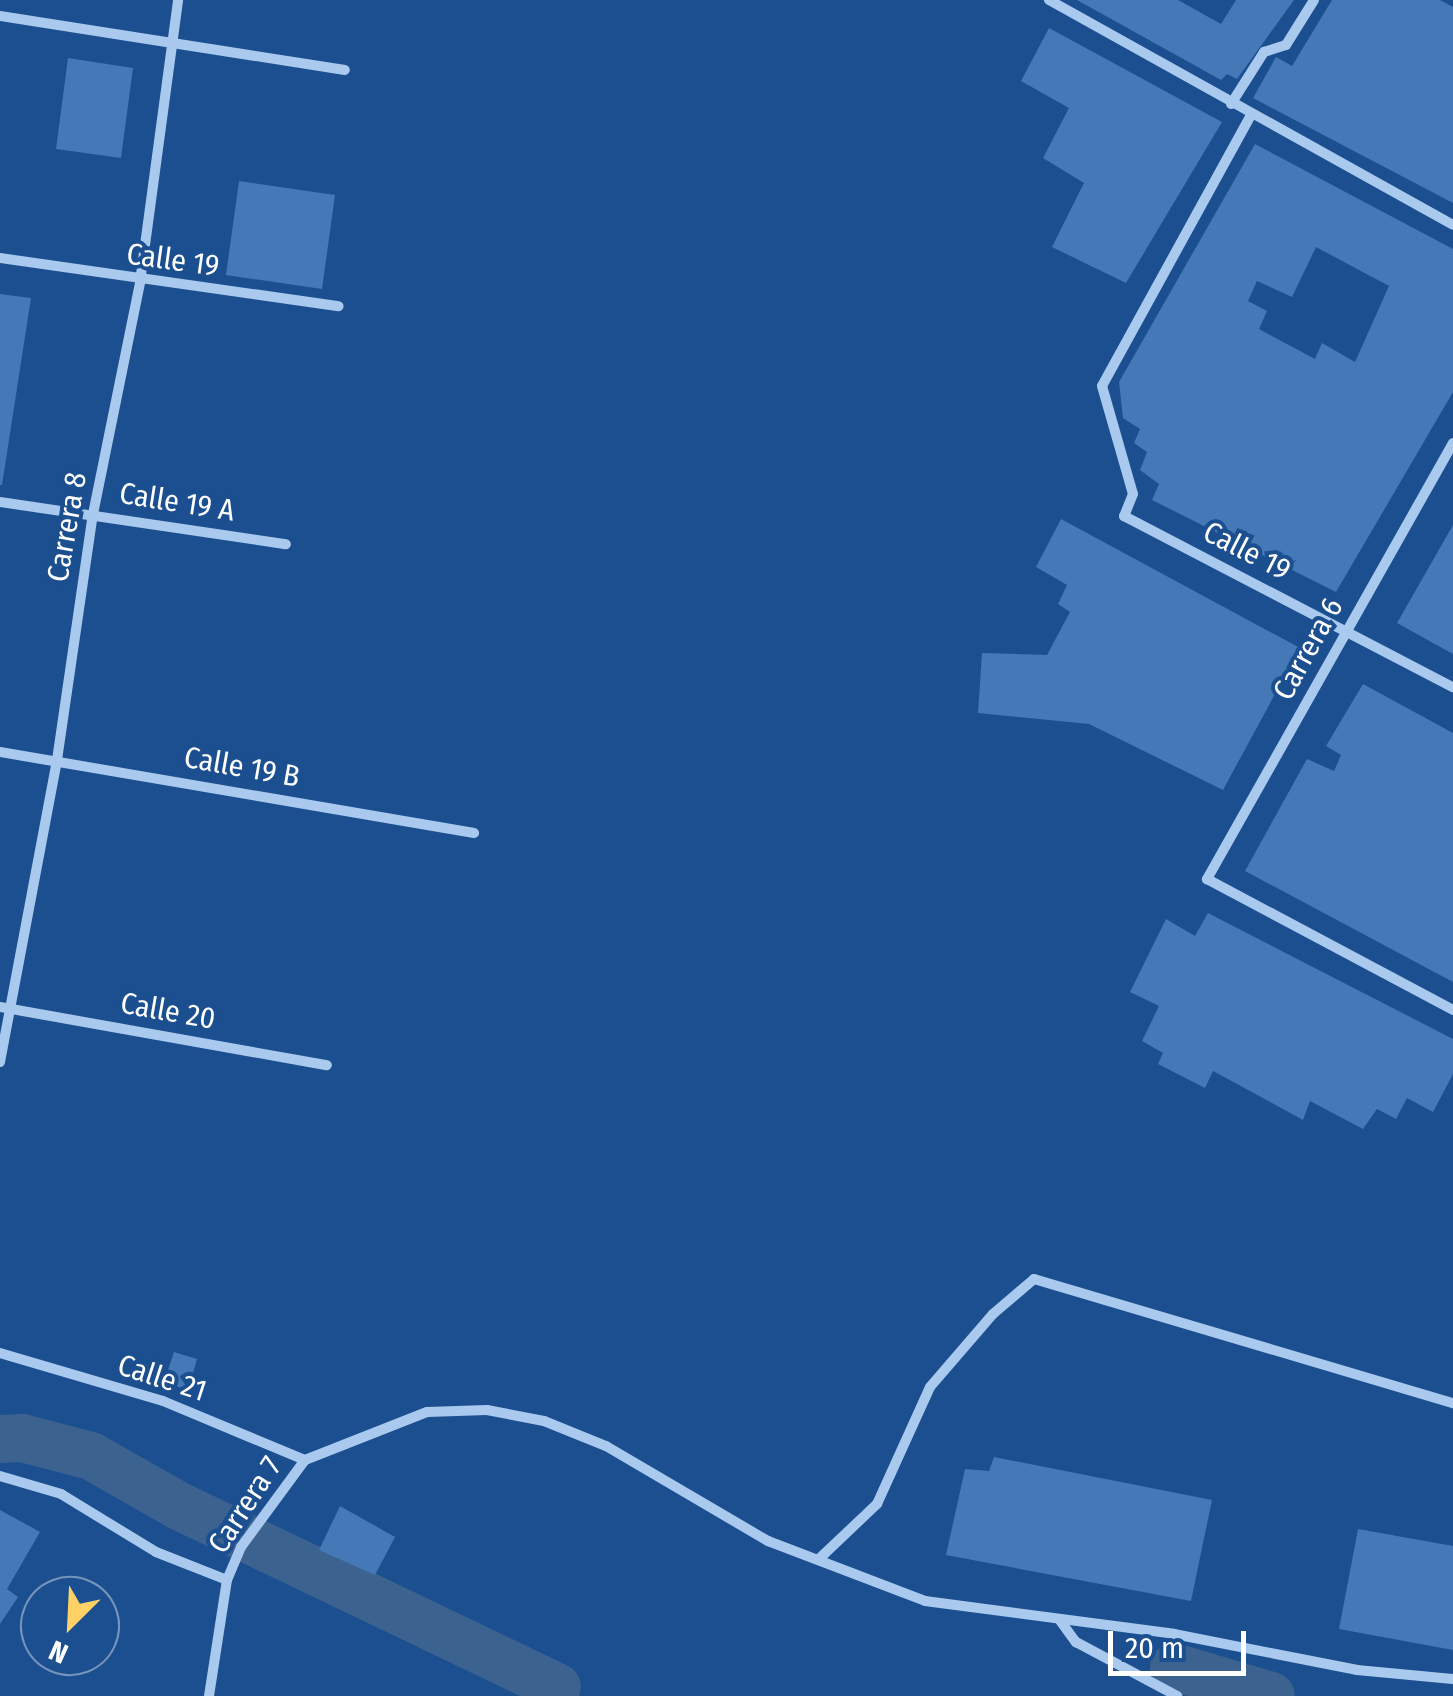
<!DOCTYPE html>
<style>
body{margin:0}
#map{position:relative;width:1453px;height:1696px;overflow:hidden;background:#1b4f8f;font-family:"Fira Sans Condensed",sans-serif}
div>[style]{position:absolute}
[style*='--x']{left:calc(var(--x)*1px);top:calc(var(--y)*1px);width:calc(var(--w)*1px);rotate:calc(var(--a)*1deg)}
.canal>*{height:48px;margin:-24px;padding:0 24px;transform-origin:24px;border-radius:24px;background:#3c6290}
.building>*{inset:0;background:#4478b7}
.street>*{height:10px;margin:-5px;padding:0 5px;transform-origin:5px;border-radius:5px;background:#a9c9ee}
span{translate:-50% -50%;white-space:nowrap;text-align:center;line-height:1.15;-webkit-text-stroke:8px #1b4f8f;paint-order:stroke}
.street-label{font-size:30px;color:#fff}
.north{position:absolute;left:20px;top:1576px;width:100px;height:100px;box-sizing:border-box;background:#1b4f8f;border:2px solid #7695bc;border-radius:50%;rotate:204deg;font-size:28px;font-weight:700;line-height:40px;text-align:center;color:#fff}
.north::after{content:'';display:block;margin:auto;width:35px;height:45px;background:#ffd166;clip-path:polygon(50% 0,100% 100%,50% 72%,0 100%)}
.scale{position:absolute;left:1108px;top:1631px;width:138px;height:45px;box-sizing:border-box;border:5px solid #fff;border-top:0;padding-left:12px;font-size:30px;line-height:35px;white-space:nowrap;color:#fff;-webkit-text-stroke:8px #1b4f8f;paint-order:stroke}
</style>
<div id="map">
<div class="canal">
<div style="--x:0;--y:1439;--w:22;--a:-3"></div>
<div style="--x:22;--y:1438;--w:71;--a:14.6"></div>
<div style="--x:91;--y:1456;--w:101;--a:29.6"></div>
<div style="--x:179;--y:1506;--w:419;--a:25.6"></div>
<div style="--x:1174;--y:1667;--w:101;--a:16.6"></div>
</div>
<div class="building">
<div style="clip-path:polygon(1077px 0,1178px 0,1221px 24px,1236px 0,1294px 0,1237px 79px,1227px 74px,1221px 80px)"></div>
<div style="clip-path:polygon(1332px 0,1440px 0,1453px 7px,1453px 203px,1253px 98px,1276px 57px,1292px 66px)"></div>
<div style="clip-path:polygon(1049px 28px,1222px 122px,1126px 283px,1052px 247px,1084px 183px,1043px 158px,1069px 108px,1021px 81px)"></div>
<div style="clip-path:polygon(68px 58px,133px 68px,121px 158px,56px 149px)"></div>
<div style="clip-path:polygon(evenodd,1255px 144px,1453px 249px,1453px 392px,1336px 592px,1152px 500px,1159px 484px,1140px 470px,1147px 452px,1134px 443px,1140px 429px,1123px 418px,1119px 382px,1255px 144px,1316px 247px,1389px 286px,1355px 362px,1322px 343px,1315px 359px,1259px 329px,1267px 311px,1248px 301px,1257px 281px,1292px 297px,1316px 247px)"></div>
<div style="clip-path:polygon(239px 181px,335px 195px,322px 289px,226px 275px)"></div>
<div style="clip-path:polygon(0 294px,31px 298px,2px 485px,0 485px)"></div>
<div style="clip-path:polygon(1061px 519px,1300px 648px,1223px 790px,1089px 724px,978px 713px,982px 653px,1047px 655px,1070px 612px,1058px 604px,1067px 585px,1036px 567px)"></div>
<div style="clip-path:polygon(1453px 525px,1453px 654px,1397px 623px)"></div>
<div style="clip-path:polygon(1363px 684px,1453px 733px,1453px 982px,1245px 871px,1307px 759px,1334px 771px,1341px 755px,1326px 746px)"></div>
<div style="clip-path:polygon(1208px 913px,1453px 1039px,1453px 1074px,1433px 1112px,1407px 1098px,1396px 1119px,1377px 1109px,1363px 1129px,1310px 1101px,1303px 1120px,1213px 1071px,1205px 1088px,1158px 1064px,1163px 1053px,1142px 1041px,1159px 1006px,1130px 992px,1166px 919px,1195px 936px)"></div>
<div style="clip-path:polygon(174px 1352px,197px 1359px,188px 1390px,164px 1382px)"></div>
<div style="clip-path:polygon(994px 1457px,1212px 1500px,1191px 1601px,946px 1555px,965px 1469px,989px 1471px)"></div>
<div style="clip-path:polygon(340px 1506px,395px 1537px,375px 1575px,319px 1550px)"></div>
<div style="clip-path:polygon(0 1510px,40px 1532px,7px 1589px,18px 1597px,0 1624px)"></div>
<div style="clip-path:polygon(1358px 1529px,1453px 1546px,1453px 1650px,1339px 1629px)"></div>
</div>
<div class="street">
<div style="--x:1049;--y:0;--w:462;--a:29.1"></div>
<div style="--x:0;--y:16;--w:349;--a:8.9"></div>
<div style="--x:1231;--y:104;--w:62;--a:-57.6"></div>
<div style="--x:1264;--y:52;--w:23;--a:-18"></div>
<div style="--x:1286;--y:45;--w:53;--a:-58.1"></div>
<div style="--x:1251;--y:115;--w:309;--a:118.8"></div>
<div style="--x:1102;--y:386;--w:112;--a:74"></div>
<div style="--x:1133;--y:494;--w:24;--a:112"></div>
<div style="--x:1124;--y:516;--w:371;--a:27.5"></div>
<div style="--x:0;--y:258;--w:342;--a:8.1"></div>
<div style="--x:1453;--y:443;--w:501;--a:119.43"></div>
<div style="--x:1207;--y:879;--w:279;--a:28"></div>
<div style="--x:0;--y:502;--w:289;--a:8.4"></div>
<div style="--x:0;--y:752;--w:481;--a:9.7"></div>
<div style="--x:0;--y:1007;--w:332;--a:10.1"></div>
<div style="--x:0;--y:1062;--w:307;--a:-79.3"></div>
<div style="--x:57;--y:760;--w:249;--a:-81.7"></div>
<div style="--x:93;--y:514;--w:237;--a:-78.5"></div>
<div style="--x:140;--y:282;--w:285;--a:-82.3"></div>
<div style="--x:0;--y:1353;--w:170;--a:16.4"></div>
<div style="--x:163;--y:1401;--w:154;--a:22.6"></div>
<div style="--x:305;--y:1460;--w:131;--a:-21.5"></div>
<div style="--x:427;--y:1412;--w:60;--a:-1.9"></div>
<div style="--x:487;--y:1410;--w:58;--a:10.9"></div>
<div style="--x:544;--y:1421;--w:67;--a:22"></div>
<div style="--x:606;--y:1446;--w:188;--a:30.4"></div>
<div style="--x:768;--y:1541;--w:168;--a:20.9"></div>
<div style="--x:925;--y:1601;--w:251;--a:7.5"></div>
<div style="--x:1174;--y:1634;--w:187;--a:11.1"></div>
<div style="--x:1357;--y:1670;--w:96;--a:5.4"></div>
<div style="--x:0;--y:1476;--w:64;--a:16.4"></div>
<div style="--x:61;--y:1494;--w:111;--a:31.4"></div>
<div style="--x:156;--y:1552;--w:76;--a:21.5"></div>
<div style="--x:820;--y:1558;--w:79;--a:-43.5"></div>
<div style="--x:877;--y:1504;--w:128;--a:-65.6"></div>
<div style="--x:930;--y:1387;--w:96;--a:-49.2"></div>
<div style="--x:993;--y:1314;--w:54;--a:-40.5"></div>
<div style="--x:1034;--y:1279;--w:437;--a:16.5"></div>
<div style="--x:1059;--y:1619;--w:29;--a:54"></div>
<div style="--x:1076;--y:1642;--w:115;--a:28.1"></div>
<div style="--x:209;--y:1696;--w:117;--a:-81.2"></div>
<div style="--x:227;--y:1580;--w:36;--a:-67"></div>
<div style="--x:241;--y:1547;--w:108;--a:-53.7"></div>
</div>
<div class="street-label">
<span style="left:173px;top:260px;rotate:8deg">Calle 19</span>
<span style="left:177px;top:502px;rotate:9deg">Calle 19 A</span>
<span style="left:67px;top:527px;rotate:-80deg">Carrera 8</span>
<span style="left:1247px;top:551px;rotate:27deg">Calle 19</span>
<span style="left:1308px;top:649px;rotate:-61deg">Carrera 6</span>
<span style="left:242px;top:767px;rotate:10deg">Calle 19 B</span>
<span style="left:168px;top:1011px;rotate:10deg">Calle 20</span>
<span style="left:162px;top:1378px;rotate:18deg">Calle 21</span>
<span style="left:245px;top:1505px;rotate:-57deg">Carrera 7</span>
</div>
<div class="north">N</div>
<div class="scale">20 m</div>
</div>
